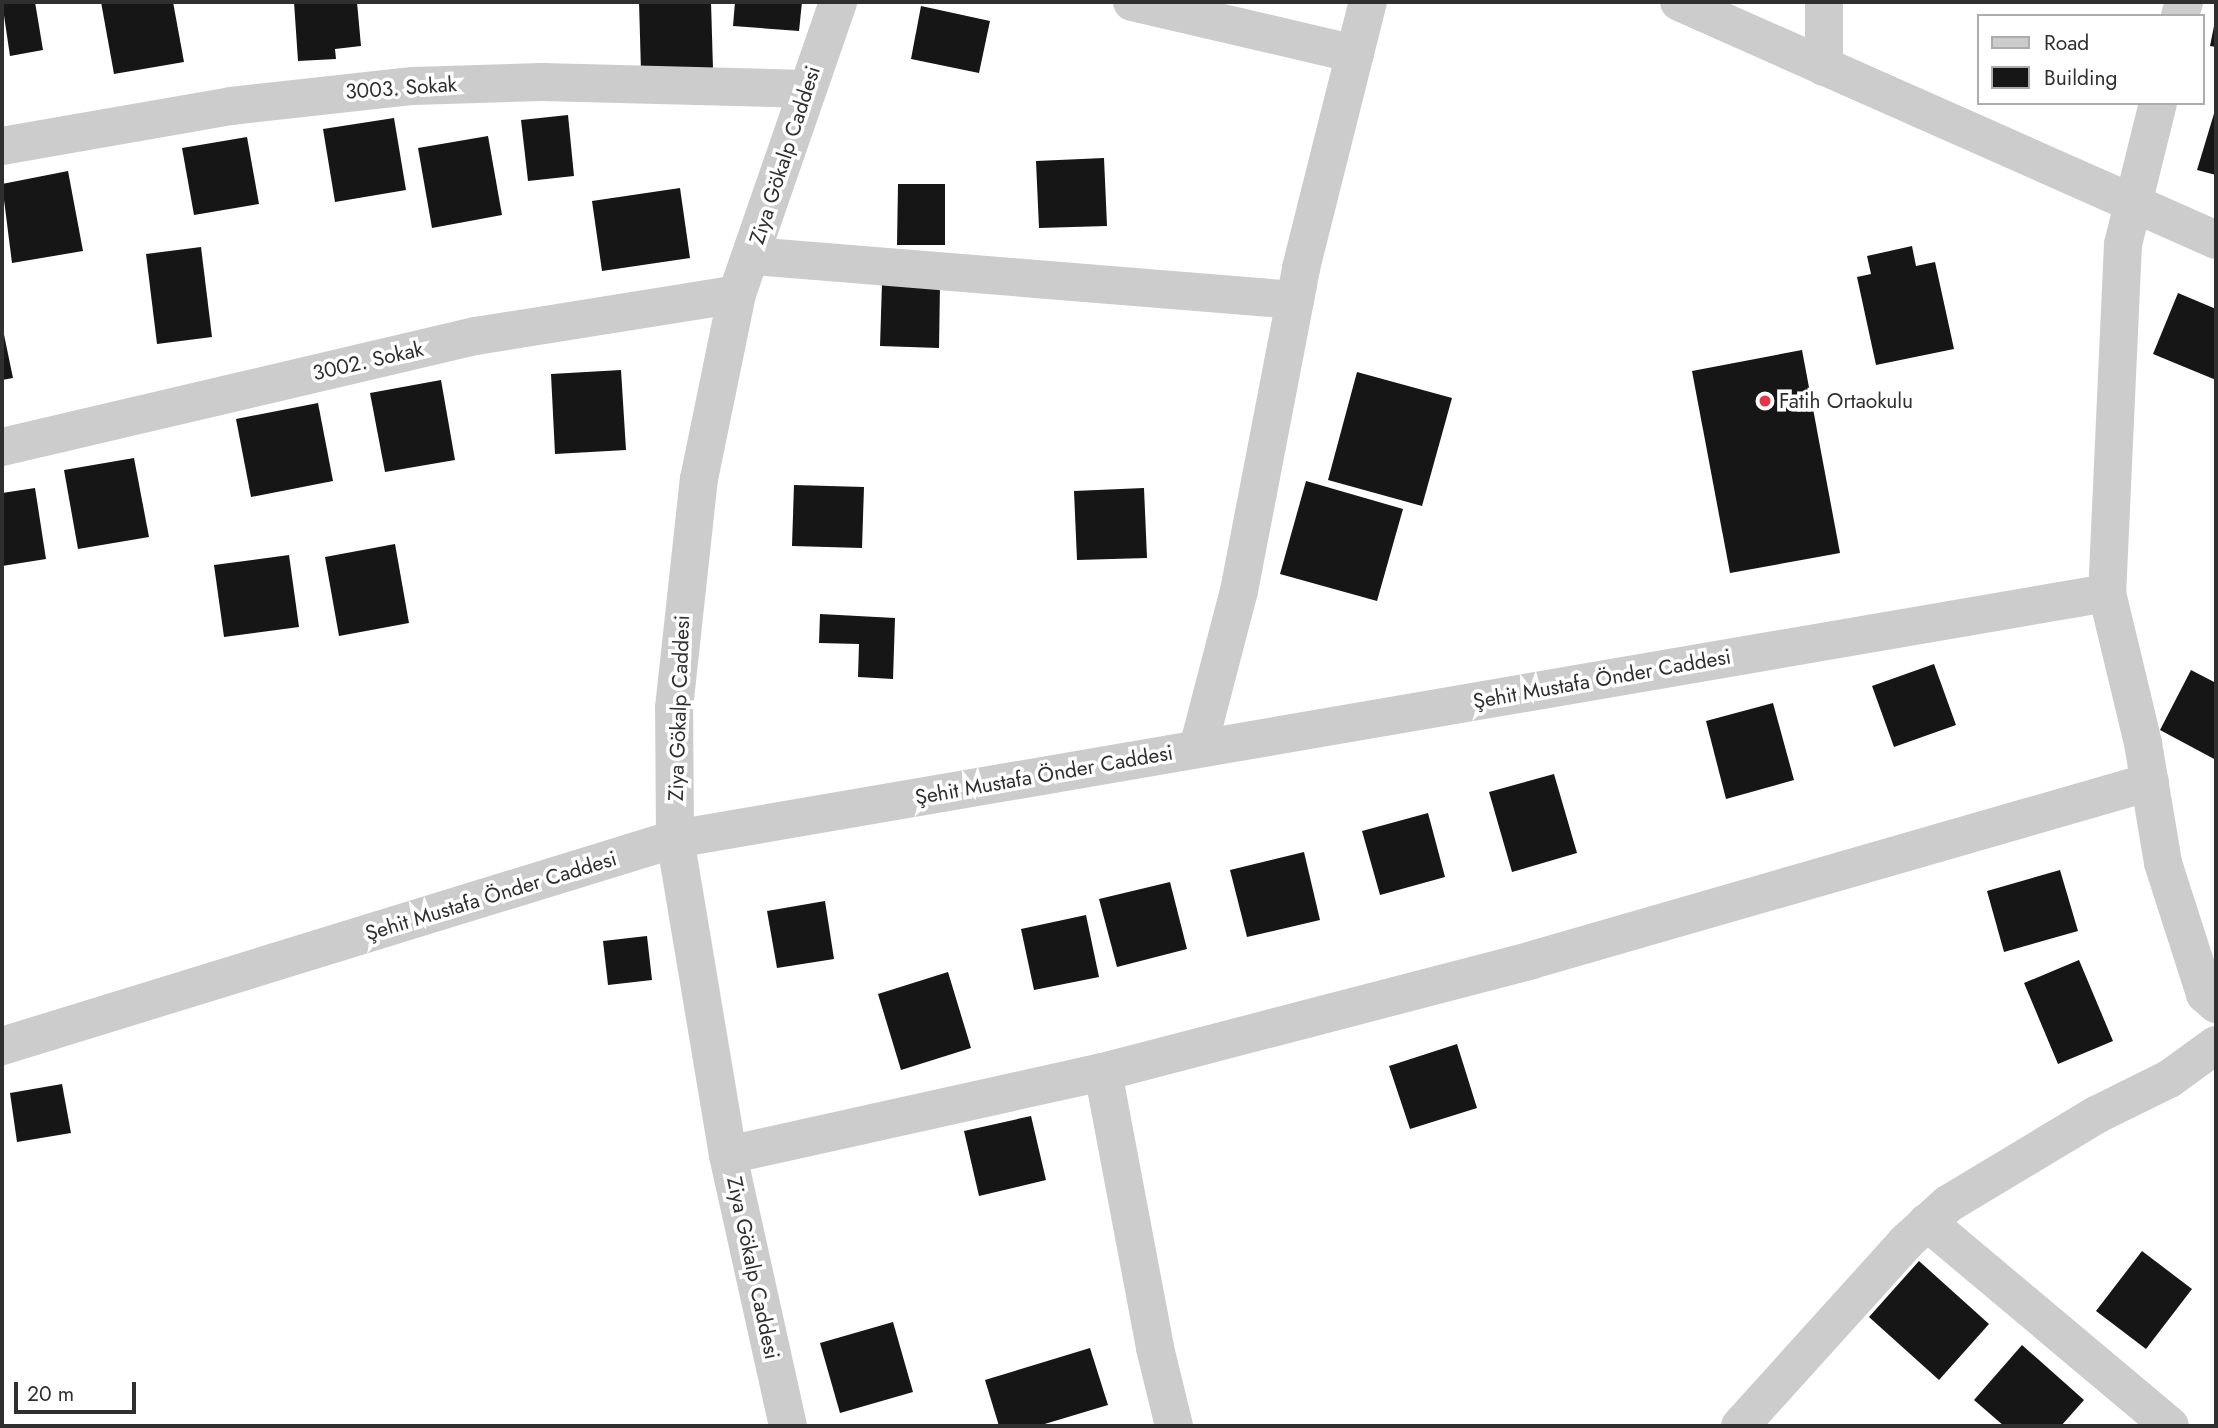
<!DOCTYPE html>
<meta charset="utf-8">
<style>
body{margin:0}
#map{position:relative;width:2218px;height:1428px;overflow:hidden;background:#fff;font-family:Jost,sans-serif}
div>[style]{position:absolute}
[style*='--x']{left:calc(var(--x)*1px);top:calc(var(--y)*1px);width:calc(var(--w)*1px);rotate:calc(var(--a)*1deg)}
.building>*{inset:0;background:#161616}
.minor>*{height:38px;margin:-19px;padding:0 19px;transform-origin:19px;border-radius:19px;background:#ccc}
.tertiary>*{height:38px;margin:-19px;padding:0 19px;transform-origin:19px;border-radius:19px;background:#ccc}
.dots>*{width:19px;height:19px;translate:-50% -50%;box-sizing:border-box;border:4px solid #fff;border-radius:50%}
span{translate:-50% -50%;white-space:nowrap;text-align:center;line-height:1.15;-webkit-text-stroke:7px #fff;paint-order:stroke}
.street-label{font-size:21px;color:#2f2f2f}
.poi-label{font-size:21px;color:#2f2f2f}
.left{translate:0 -50%;text-align:left}
.frame{position:absolute;inset:0;border:4px solid #2f2f2f;pointer-events:none}
.legend{position:absolute;left:1977px;top:14px;width:228px;height:91px;box-sizing:border-box;background:#fff;border:2px solid #acacac;margin:0;padding:9px 12px;list-style:none;font-size:21px;color:#2f2f2f}
.legend li{display:flex;align-items:center;gap:14px;height:35px}
.legend b{width:35px;border:2px solid #acacac}
.scale{position:absolute;left:14px;top:1382px;width:122px;height:32px;box-sizing:border-box;border:4px solid #2f2f2f;border-top:0;padding-left:9px;font-size:21px;line-height:24px;white-space:nowrap;color:#2f2f2f;-webkit-text-stroke:5px #fff;paint-order:stroke}
</style>
<div id="map">
<div class="building">
<div style="clip-path:polygon(2px 2px,35px 2px,43px 50px,10px 56px)"></div>
<div style="clip-path:polygon(101px 2px,173px 2px,184px 62px,114px 74px)"></div>
<div style="clip-path:polygon(294px 2px,357px 2px,361px 46px,335px 49px,336px 59px,298px 61px)"></div>
<div style="clip-path:polygon(639px 2px,711px 2px,713px 69px,641px 71px)"></div>
<div style="clip-path:polygon(735px 2px,802px 2px,799px 31px,733px 26px)"></div>
<div style="clip-path:polygon(921px 6px,990px 21px,979px 73px,911px 59px)"></div>
<div style="clip-path:polygon(2215px 21px,2216px 21px,2216px 47px,2210px 46px)"></div>
<div style="clip-path:polygon(2216px 107px,2216px 175px,2197px 170px)"></div>
<div style="clip-path:polygon(568px 115px,574px 176px,528px 181px,521px 120px)"></div>
<div style="clip-path:polygon(394px 118px,406px 190px,335px 202px,323px 129px)"></div>
<div style="clip-path:polygon(488px 136px,502px 215px,432px 228px,418px 148px)"></div>
<div style="clip-path:polygon(247px 137px,259px 204px,194px 215px,182px 148px)"></div>
<div style="clip-path:polygon(1104px 158px,1107px 226px,1039px 228px,1036px 161px)"></div>
<div style="clip-path:polygon(68px 171px,83px 251px,12px 263px,2px 184px)"></div>
<div style="clip-path:polygon(898px 184px,945px 184px,945px 245px,897px 245px)"></div>
<div style="clip-path:polygon(680px 188px,690px 258px,602px 271px,592px 201px)"></div>
<div style="clip-path:polygon(1912px 246px,1916px 266px,1935px 262px,1954px 349px,1876px 365px,1857px 277px,1871px 274px,1867px 256px)"></div>
<div style="clip-path:polygon(201px 247px,212px 337px,157px 344px,146px 254px)"></div>
<div style="clip-path:polygon(882px 282px,940px 284px,939px 348px,880px 346px)"></div>
<div style="clip-path:polygon(2178px 293px,2216px 309px,2216px 380px,2153px 354px)"></div>
<div style="clip-path:polygon(2px 325px,13px 378px,2px 380px)"></div>
<div style="clip-path:polygon(1802px 350px,1840px 553px,1730px 573px,1692px 371px)"></div>
<div style="clip-path:polygon(621px 370px,626px 450px,555px 454px,551px 374px)"></div>
<div style="clip-path:polygon(1357px 372px,1452px 398px,1422px 506px,1328px 480px)"></div>
<div style="clip-path:polygon(441px 380px,455px 460px,385px 472px,370px 393px)"></div>
<div style="clip-path:polygon(318px 403px,333px 481px,251px 497px,236px 419px)"></div>
<div style="clip-path:polygon(134px 458px,149px 537px,78px 549px,64px 470px)"></div>
<div style="clip-path:polygon(1306px 481px,1403px 509px,1377px 601px,1280px 574px)"></div>
<div style="clip-path:polygon(794px 485px,864px 487px,862px 548px,792px 546px)"></div>
<div style="clip-path:polygon(35px 488px,46px 559px,2px 566px,2px 493px)"></div>
<div style="clip-path:polygon(1144px 488px,1147px 558px,1077px 560px,1074px 491px)"></div>
<div style="clip-path:polygon(395px 544px,409px 623px,339px 636px,325px 557px)"></div>
<div style="clip-path:polygon(289px 555px,299px 627px,224px 637px,214px 565px)"></div>
<div style="clip-path:polygon(820px 614px,895px 618px,893px 679px,858px 677px,859px 644px,819px 643px)"></div>
<div style="clip-path:polygon(1934px 664px,1956px 725px,1894px 747px,1872px 686px)"></div>
<div style="clip-path:polygon(2191px 670px,2216px 683px,2216px 760px,2160px 730px)"></div>
<div style="clip-path:polygon(1773px 703px,1794px 780px,1726px 799px,1706px 721px)"></div>
<div style="clip-path:polygon(1554px 774px,1577px 853px,1512px 872px,1489px 792px)"></div>
<div style="clip-path:polygon(1428px 813px,1445px 877px,1380px 895px,1362px 831px)"></div>
<div style="clip-path:polygon(1304px 852px,1320px 920px,1247px 937px,1230px 870px)"></div>
<div style="clip-path:polygon(2060px 870px,2078px 931px,2004px 952px,1987px 891px)"></div>
<div style="clip-path:polygon(1170px 882px,1187px 949px,1117px 967px,1099px 899px)"></div>
<div style="clip-path:polygon(825px 901px,834px 959px,777px 968px,767px 911px)"></div>
<div style="clip-path:polygon(1086px 915px,1099px 977px,1034px 990px,1021px 929px)"></div>
<div style="clip-path:polygon(647px 936px,652px 980px,608px 985px,603px 941px)"></div>
<div style="clip-path:polygon(2079px 960px,2113px 1041px,2058px 1064px,2024px 983px)"></div>
<div style="clip-path:polygon(948px 972px,971px 1048px,901px 1070px,878px 994px)"></div>
<div style="clip-path:polygon(1457px 1044px,1477px 1108px,1410px 1129px,1389px 1066px)"></div>
<div style="clip-path:polygon(62px 1084px,71px 1133px,17px 1142px,10px 1093px)"></div>
<div style="clip-path:polygon(1031px 1116px,1046px 1180px,979px 1196px,964px 1131px)"></div>
<div style="clip-path:polygon(2142px 1251px,2192px 1289px,2146px 1349px,2096px 1311px)"></div>
<div style="clip-path:polygon(1919px 1261px,1989px 1324px,1939px 1380px,1869px 1317px)"></div>
<div style="clip-path:polygon(893px 1322px,913px 1392px,840px 1413px,820px 1343px)"></div>
<div style="clip-path:polygon(2022px 1345px,2084px 1400px,2061px 1426px,2004px 1426px,1974px 1400px)"></div>
<div style="clip-path:polygon(1090px 1348px,1108px 1405px,1038px 1426px,999px 1426px,985px 1380px)"></div>
</div>
<div class="minor">
<div style="--x:1132;--y:2;--w:229;--a:13.1"></div>
<div style="--x:1679;--y:2;--w:587;--a:23.9"></div>
<div style="--x:1824;--y:2;--w:65;--a:90"></div>
<div style="--x:2180;--y:16;--w:15;--a:-74"></div>
<div style="--x:2158;--y:103;--w:145;--a:103.9"></div>
<div style="--x:2123;--y:244;--w:349;--a:92.6"></div>
<div style="--x:2107;--y:593;--w:154;--a:76.5"></div>
<div style="--x:2143;--y:743;--w:122;--a:80.5"></div>
<div style="--x:2163;--y:863;--w:138;--a:72.2"></div>
<div style="--x:2205;--y:994;--w:15;--a:42"></div>
<div style="--x:2;--y:146;--w:232;--a:-9.9"></div>
<div style="--x:231;--y:106;--w:183;--a:-6.3"></div>
<div style="--x:413;--y:86;--w:129;--a:-1.8"></div>
<div style="--x:542;--y:82;--w:263;--a:1.5"></div>
<div style="--x:753;--y:256;--w:544;--a:4.64"></div>
<div style="--x:2;--y:447;--w:487;--a:-13.2"></div>
<div style="--x:476;--y:336;--w:264;--a:-9.1"></div>
<div style="--x:1198;--y:748;--w:162;--a:-75.4"></div>
<div style="--x:1239;--y:591;--w:329;--a:-79.1"></div>
<div style="--x:1301;--y:268;--w:274;--a:-75.9"></div>
<div style="--x:675;--y:839;--w:1453;--a:-9.75"></div>
<div style="--x:1103;--y:1072;--w:281;--a:79.3"></div>
<div style="--x:1155;--y:1348;--w:80;--a:76.3"></div>
<div style="--x:728;--y:1155;--w:384;--a:-12.5"></div>
<div style="--x:1103;--y:1072;--w:443;--a:-14.6"></div>
<div style="--x:1532;--y:960;--w:643;--a:-16.07"></div>
<div style="--x:1927;--y:1222;--w:317;--a:40"></div>
<div style="--x:1740;--y:1426;--w:248;--a:-47.9"></div>
<div style="--x:1906;--y:1242;--w:57;--a:-42.1"></div>
<div style="--x:1948;--y:1204;--w:173;--a:-31"></div>
<div style="--x:2096;--y:1115;--w:81;--a:-26.3"></div>
<div style="--x:2169;--y:1079;--w:58;--a:-35.9"></div>
</div>
<div class="tertiary">
<div style="--x:2;--y:1046;--w:704;--a:-17.1"></div>
<div style="--x:788;--y:1426;--w:278;--a:-102.5"></div>
<div style="--x:728;--y:1155;--w:320;--a:-99.5"></div>
<div style="--x:675;--y:839;--w:131;--a:-90.4"></div>
<div style="--x:674;--y:708;--w:230;--a:-83.8"></div>
<div style="--x:699;--y:479;--w:189;--a:-78.4"></div>
<div style="--x:737;--y:294;--w:309;--a:-70.9"></div>
</div>
<div class="dots">
<div style="left:1765px;top:401px;background:#e33545"></div>
</div>
<div class="street-label">
<span style="left:401px;top:88px;rotate:-4deg">3003. Sokak</span>
<span style="left:785px;top:155px;rotate:-72deg">Ziya Gökalp Caddesi</span>
<span style="left:368px;top:361px;rotate:-13deg">3002. Sokak</span>
<span style="left:1602px;top:679px;rotate:-10deg">Şehit Mustafa Önder Caddesi</span>
<span style="left:679px;top:708px;rotate:-88deg">Ziya Gökalp Caddesi</span>
<span style="left:1044px;top:775px;rotate:-10deg">Şehit Mustafa Önder Caddesi</span>
<span style="left:491px;top:896px;rotate:-17deg">Şehit Mustafa Önder Caddesi</span>
<span style="left:753px;top:1268px;rotate:78deg">Ziya Gökalp Caddesi</span>
</div>
<div class="poi-label">
<span class="left" style="left:1779px;top:401px">Fatih Ortaokulu</span>
</div>
<div class="frame"></div>
<ul class="legend">
<li><b style="height:9px;background:#ccc"></b>Road</li>
<li><b style="height:19px;background:#161616"></b>Building</li>
</ul>
<div class="scale">20 m</div>
</div>
